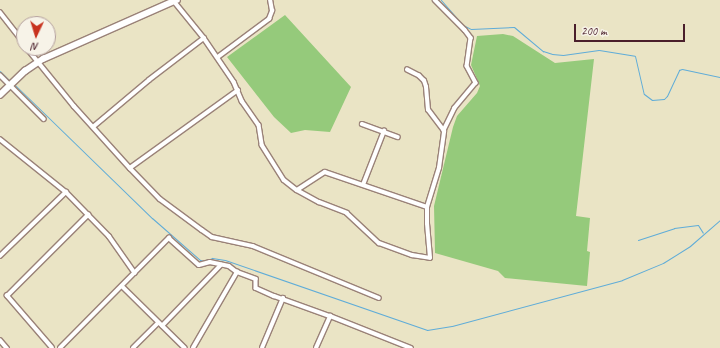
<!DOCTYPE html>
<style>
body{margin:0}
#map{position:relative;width:720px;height:348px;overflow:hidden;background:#eae4c5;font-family:Caveat,sans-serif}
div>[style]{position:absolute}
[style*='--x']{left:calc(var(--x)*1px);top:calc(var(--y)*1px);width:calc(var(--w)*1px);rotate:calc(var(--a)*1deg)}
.green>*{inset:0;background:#95ca7b}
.stream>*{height:1px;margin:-0.5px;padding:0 0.5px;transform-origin:0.5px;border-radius:0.5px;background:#5facd8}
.roads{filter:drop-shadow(1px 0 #9a8278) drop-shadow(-1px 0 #9a8278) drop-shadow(0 1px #9a8278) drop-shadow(0 -1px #9a8278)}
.street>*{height:3.5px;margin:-1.75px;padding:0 1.75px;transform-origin:1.75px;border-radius:1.75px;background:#fff}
.secondary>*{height:5.5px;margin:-2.75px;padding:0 2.75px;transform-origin:2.75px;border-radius:2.75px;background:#fff}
span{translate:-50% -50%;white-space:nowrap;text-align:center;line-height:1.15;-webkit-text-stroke:4px #f7f3e8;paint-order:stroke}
.north{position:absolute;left:16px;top:16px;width:40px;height:40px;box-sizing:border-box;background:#f7f3e8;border:1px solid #b29e9c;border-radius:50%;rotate:184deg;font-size:11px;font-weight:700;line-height:16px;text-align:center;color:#4a1f2b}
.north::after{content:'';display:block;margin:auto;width:14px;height:18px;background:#c8321e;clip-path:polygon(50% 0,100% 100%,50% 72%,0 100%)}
.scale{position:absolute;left:574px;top:24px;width:111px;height:18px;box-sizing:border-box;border:2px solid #4a1f2b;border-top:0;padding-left:5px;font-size:12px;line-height:14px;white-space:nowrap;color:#4a1f2b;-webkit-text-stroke:3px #f7f3e8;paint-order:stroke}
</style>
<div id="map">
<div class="green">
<div style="clip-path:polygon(285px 15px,351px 87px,330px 132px,305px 130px,291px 133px,274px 117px,227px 57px)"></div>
<div style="clip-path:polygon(503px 34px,513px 36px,555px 63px,594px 59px,576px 216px,590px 218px,587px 251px,590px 252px,587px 286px,505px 278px,498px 271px,435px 253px,434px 206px,453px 127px,457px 116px,477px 93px,480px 86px,471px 65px,477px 36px)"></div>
</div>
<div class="stream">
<div style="--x:441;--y:0;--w:33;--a:49"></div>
<div style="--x:463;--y:25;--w:9;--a:27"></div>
<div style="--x:471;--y:29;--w:43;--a:-2.7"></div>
<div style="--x:514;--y:27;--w:38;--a:40"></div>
<div style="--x:543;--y:51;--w:9;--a:18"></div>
<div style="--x:552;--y:54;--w:11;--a:5"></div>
<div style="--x:563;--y:55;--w:36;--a:-8"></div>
<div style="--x:599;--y:50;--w:36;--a:9"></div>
<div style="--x:635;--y:56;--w:39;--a:77"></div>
<div style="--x:644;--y:94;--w:10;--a:37"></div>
<div style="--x:652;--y:100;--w:12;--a:-5"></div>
<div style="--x:664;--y:99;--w:4;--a:-45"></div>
<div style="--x:667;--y:96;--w:29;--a:-65"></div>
<div style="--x:679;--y:70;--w:3;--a:-18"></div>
<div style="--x:682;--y:69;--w:39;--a:12"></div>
<div style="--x:0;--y:71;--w:16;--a:45"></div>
<div style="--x:15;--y:85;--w:191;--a:44.2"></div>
<div style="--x:152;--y:218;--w:64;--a:41.2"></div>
<div style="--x:200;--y:260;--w:5;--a:11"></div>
<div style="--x:205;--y:261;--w:8;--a:-23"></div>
<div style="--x:212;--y:258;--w:13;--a:9"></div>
<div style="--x:225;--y:260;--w:214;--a:19.1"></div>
<div style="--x:427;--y:330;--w:25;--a:-9"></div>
<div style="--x:452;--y:326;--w:176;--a:-15.1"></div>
<div style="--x:622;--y:280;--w:44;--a:-22.5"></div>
<div style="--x:663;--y:263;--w:32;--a:-32"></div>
<div style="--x:690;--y:246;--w:40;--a:-41"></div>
<div style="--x:638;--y:240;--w:38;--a:-18"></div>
<div style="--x:674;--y:228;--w:24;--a:-7"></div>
<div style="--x:698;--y:225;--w:9;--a:58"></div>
</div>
<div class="roads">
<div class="street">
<div style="--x:435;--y:0;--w:42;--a:45"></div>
<div style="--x:465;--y:30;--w:10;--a:53"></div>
<div style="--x:471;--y:38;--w:28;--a:98"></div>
<div style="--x:467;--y:66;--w:19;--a:62"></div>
<div style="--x:476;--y:83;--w:33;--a:130"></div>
<div style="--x:455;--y:108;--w:25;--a:116"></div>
<div style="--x:174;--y:1;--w:48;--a:51"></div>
<div style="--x:204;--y:38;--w:53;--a:55.7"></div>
<div style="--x:234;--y:82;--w:21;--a:67"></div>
<div style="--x:242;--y:101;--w:29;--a:55"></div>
<div style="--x:259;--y:125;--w:20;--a:81"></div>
<div style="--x:262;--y:145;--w:41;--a:57.8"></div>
<div style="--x:284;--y:180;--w:16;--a:38"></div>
<div style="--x:297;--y:190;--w:25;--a:29"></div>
<div style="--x:319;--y:202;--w:30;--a:21"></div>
<div style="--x:347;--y:213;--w:44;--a:43.2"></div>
<div style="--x:379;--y:243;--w:35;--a:20"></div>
<div style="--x:412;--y:255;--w:18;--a:9"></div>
<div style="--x:430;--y:258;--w:34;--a:-95"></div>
<div style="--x:427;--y:224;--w:17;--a:-90"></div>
<div style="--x:427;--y:207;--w:41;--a:-72.9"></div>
<div style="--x:439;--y:168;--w:37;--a:-82"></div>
<div style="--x:444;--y:131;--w:26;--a:-127"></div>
<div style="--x:428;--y:110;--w:23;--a:-95"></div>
<div style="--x:426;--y:87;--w:6;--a:-108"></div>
<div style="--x:424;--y:81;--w:7;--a:-135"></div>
<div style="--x:419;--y:76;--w:13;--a:-153"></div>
<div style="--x:0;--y:12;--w:39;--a:52"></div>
<div style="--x:27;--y:48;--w:75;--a:51"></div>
<div style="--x:74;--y:106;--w:84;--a:47.9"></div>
<div style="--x:130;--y:168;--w:43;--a:45.9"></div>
<div style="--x:160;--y:199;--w:52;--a:36.4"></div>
<div style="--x:202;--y:230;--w:12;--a:35"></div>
<div style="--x:212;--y:237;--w:42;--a:12.4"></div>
<div style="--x:253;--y:246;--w:136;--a:22.4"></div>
<div style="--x:218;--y:57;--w:64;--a:-36.7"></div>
<div style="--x:269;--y:19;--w:9;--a:-69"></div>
<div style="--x:272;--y:11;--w:11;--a:-100"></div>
<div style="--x:0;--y:75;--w:62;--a:45"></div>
<div style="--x:362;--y:124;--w:38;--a:20"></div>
<div style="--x:93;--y:127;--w:73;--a:-40"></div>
<div style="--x:149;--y:80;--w:69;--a:-37.4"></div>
<div style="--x:0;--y:139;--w:85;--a:38.8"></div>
<div style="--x:66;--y:192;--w:62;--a:45.7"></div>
<div style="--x:109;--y:236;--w:45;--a:54.9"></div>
<div style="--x:130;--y:168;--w:133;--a:-35.8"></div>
<div style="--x:363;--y:185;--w:58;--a:-68.7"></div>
<div style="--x:297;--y:190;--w:33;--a:-33"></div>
<div style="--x:325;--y:172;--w:108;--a:18.9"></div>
<div style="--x:0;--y:256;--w:92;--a:-44.1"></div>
<div style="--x:122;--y:286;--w:88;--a:44.5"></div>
<div style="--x:162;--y:326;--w:85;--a:-46"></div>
<div style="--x:0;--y:340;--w:11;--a:49"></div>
<div style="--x:52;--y:348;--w:69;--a:-130.9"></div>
<div style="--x:7;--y:296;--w:115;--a:-45"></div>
<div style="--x:60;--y:348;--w:155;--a:-45.3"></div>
<div style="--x:169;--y:238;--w:40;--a:42"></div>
<div style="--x:199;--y:265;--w:11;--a:-15"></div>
<div style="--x:210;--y:262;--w:19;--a:12"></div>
<div style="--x:229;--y:266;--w:10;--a:37"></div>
<div style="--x:237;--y:272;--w:20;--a:20"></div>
<div style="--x:256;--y:279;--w:9;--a:90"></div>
<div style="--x:256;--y:288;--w:20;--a:24"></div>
<div style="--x:274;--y:296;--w:59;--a:19.7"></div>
<div style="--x:330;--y:316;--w:87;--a:21.6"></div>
<div style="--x:133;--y:348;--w:35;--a:-45"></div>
<div style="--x:193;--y:348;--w:88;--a:-59.9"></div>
<div style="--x:262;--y:348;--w:54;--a:-67.2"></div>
<div style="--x:316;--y:348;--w:35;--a:-66"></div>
</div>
<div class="secondary">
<div style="--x:0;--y:95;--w:35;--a:-44"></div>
<div style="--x:25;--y:71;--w:22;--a:-34"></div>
<div style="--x:43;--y:59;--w:146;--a:-23.8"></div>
</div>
</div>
<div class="north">N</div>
<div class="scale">200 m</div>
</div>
